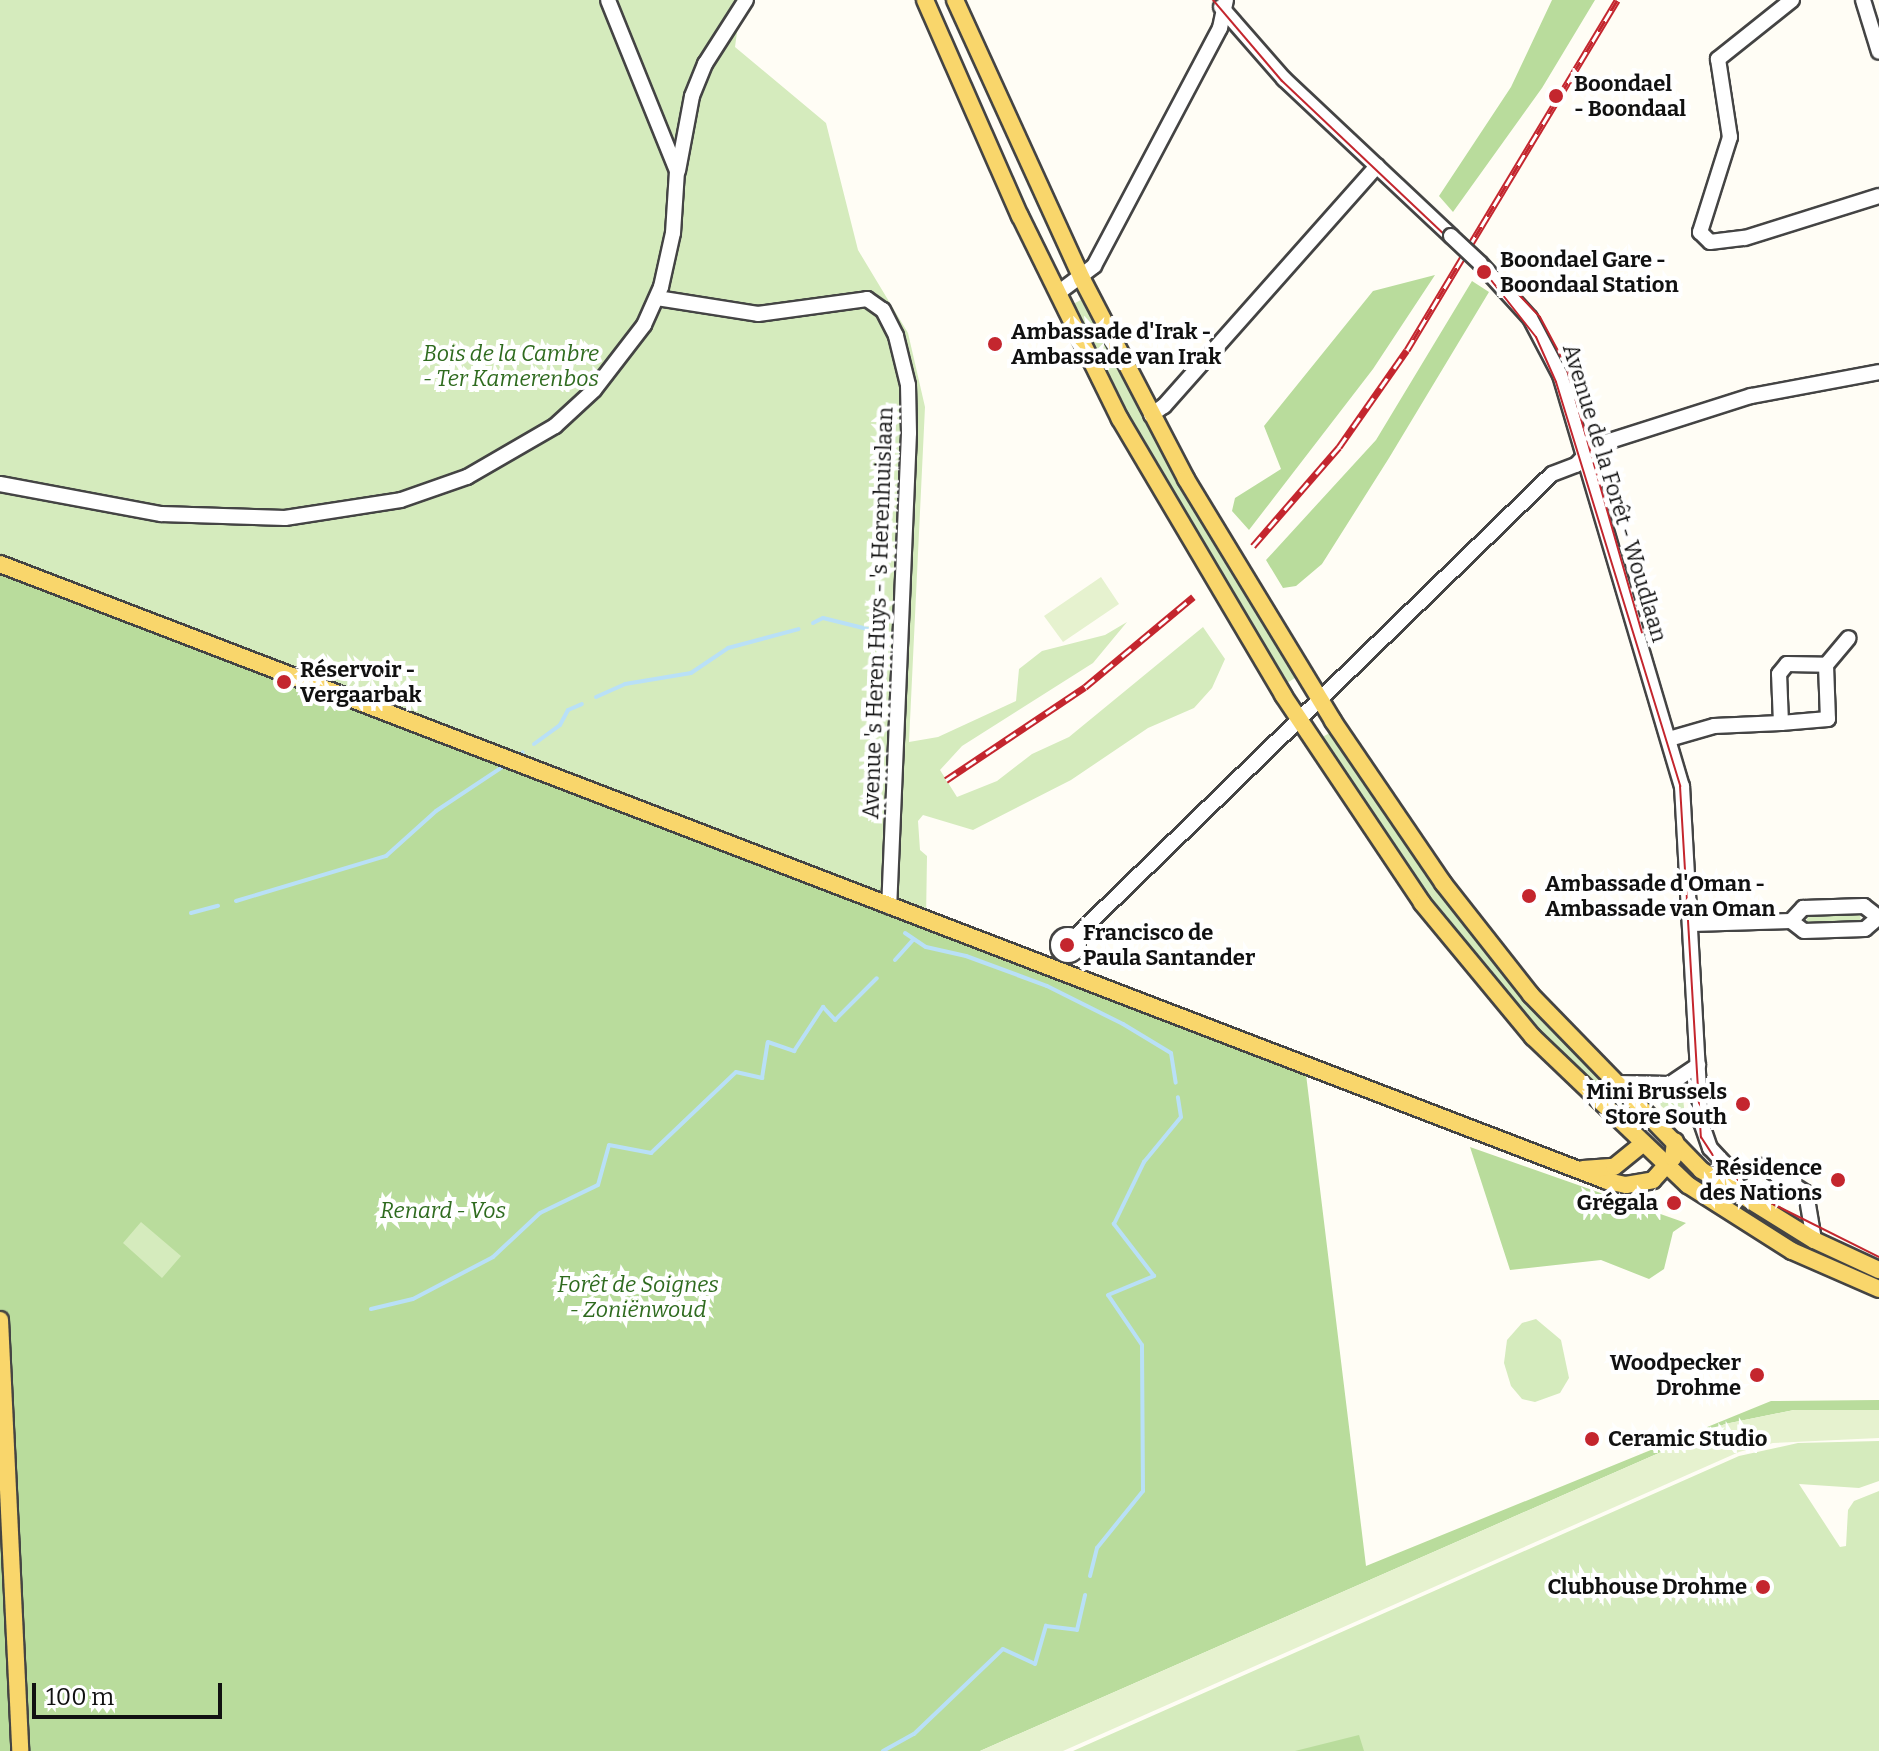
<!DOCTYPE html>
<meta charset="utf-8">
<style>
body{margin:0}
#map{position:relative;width:1879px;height:1751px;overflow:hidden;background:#fffdf5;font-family:Bitter,serif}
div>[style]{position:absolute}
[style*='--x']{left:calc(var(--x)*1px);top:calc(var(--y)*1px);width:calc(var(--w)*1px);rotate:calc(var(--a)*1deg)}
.green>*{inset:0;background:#d5ebbd}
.forest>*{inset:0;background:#b9dc9c}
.pitch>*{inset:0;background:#e6f2cf}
.stream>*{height:4px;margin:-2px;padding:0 2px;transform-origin:2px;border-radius:2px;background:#b9e0f7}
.roads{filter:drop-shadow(2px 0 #444) drop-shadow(-2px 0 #444) drop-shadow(0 2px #444) drop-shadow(0 -2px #444)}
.minor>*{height:14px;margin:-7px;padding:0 7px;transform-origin:7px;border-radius:7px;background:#fff}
.minor>.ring{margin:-7px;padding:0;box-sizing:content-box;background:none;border:14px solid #fff;border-radius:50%}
.major>*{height:16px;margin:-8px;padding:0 8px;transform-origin:8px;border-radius:8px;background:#f9d66b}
.tram>*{height:2px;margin:-1px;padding:0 1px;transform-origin:1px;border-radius:1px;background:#c4262e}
.rail>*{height:7px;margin-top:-3.5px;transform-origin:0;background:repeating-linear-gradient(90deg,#fff 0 12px,#c4262e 0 24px);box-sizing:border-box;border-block:2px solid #c4262e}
.bridges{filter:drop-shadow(2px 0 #444) drop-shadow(-2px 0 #444) drop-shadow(0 2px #444) drop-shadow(0 -2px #444)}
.minor-bridge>*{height:14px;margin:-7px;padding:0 7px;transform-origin:7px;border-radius:7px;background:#fff}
.dots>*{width:22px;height:22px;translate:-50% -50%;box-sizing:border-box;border:4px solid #fff;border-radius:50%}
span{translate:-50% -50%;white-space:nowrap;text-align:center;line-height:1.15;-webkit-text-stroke:8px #fff;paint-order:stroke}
.poi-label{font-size:22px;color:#111;font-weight:700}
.left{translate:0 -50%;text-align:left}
.right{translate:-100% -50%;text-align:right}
.park-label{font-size:22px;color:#2f6b1f;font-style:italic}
.street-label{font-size:22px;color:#111}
.scale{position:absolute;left:32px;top:1683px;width:190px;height:36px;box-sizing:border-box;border:4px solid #111;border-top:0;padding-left:10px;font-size:24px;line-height:28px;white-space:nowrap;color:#111;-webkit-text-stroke:6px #fff;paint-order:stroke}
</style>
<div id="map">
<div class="green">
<div style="clip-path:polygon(0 0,753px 0,738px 25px,735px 47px,826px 123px,858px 250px,908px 333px,925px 407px,909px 742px,938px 737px,1016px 701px,1019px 669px,1042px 651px,1105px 635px,1127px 622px,1093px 663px,962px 746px,940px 770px,957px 797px,997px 781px,1032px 754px,1069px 737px,1203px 627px,1225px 659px,1212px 688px,1194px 708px,1148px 728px,1071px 780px,973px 830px,923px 815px,918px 821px,920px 850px,927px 856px,926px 920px,1195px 1577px,0 1233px)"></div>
<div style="clip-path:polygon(1084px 298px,1298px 676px,1284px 685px,1156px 472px,1070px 306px)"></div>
<div style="clip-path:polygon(1333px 731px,1380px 801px,1631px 1106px,1622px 1116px,1552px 1050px,1454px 935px,1319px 739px)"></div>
<div style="clip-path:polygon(1860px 912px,1861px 924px,1806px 922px,1809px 913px)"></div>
<div style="clip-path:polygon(1683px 1098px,1686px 1126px,1684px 1127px,1659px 1104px,1661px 1099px)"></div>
<div style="clip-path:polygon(1536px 1319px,1561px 1340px,1569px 1378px,1560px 1393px,1535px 1402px,1522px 1399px,1511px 1386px,1504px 1363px,1507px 1340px,1522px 1323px)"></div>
<div style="clip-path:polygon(1879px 1441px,1879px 1481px,1859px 1488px,1799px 1484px,1840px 1547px,1846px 1546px,1848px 1510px,1854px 1501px,1879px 1491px,1879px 1751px,1073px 1751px,1739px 1456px,1798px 1443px)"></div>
</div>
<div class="forest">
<div style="clip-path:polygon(1552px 0,1595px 0,1542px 88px,1453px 212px,1439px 196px,1511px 87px)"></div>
<div style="clip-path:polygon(1435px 275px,1373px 369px,1249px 530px,1232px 511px,1235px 498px,1281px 469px,1264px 426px,1373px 291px)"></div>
<div style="clip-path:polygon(1472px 281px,1489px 292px,1389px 458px,1322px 564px,1296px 586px,1283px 588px,1266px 560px,1376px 440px)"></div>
<div style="clip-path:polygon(evenodd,0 561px,1305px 1066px,1366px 1566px,1771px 1401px,1879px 1400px,1879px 1410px,1794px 1410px,1725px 1424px,980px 1751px,0 1751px,0 561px,141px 1222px,181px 1256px,162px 1278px,123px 1243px,141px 1222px)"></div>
<div style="clip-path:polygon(1470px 1147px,1686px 1223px,1673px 1232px,1664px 1269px,1649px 1279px,1601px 1260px,1510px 1270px)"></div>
<div style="clip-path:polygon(1359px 1735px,1364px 1751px,1295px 1751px)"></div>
</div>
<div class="pitch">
<div style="clip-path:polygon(1101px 577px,1119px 604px,1063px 642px,1044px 616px)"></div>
<div style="clip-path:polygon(1794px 1410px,1879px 1410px,1879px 1438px,1773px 1443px,1739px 1452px,1063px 1751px,980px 1751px,1725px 1424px)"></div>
</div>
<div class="stream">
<div style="--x:813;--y:623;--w:11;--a:-27"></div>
<div style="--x:823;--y:618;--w:54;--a:14"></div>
<div style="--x:596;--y:697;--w:32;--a:-24"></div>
<div style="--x:625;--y:684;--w:67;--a:-9.5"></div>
<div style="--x:691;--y:673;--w:45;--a:-34"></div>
<div style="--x:728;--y:648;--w:73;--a:-15"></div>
<div style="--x:534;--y:744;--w:32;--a:-36"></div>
<div style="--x:560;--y:725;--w:17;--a:-62"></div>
<div style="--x:568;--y:710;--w:15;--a:-23"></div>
<div style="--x:522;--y:753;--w:1;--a:-45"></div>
<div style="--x:236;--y:901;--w:157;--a:-16.7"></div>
<div style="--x:386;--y:856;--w:67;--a:-42"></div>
<div style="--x:436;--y:811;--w:78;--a:-33.5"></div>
<div style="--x:191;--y:913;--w:28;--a:-15"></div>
<div style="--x:905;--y:933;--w:25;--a:34"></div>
<div style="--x:926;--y:947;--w:41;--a:12.7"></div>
<div style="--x:966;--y:956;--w:86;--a:20.3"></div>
<div style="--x:1047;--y:986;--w:85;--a:26.6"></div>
<div style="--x:1123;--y:1024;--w:56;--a:31.1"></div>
<div style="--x:1171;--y:1053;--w:30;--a:81"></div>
<div style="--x:895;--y:960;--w:28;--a:-48"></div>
<div style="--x:371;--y:1309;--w:43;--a:-13.4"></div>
<div style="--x:413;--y:1299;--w:90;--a:-27.7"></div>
<div style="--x:493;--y:1257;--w:64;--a:-43.1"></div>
<div style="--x:540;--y:1213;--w:64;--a:-25.8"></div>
<div style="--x:598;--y:1185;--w:41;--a:-74.6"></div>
<div style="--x:609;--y:1145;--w:43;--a:10.8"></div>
<div style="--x:651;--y:1153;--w:117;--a:-43.6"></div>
<div style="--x:736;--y:1072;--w:27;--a:13"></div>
<div style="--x:762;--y:1078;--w:36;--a:-81"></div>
<div style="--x:768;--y:1042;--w:28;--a:19"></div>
<div style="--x:794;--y:1051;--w:53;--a:-56.6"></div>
<div style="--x:823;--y:1007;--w:18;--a:47"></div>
<div style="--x:835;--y:1020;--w:59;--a:-45"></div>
<div style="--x:1090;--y:1576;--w:29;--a:-76"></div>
<div style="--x:1097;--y:1548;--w:73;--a:-51.1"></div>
<div style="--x:1143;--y:1491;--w:146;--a:-90.4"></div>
<div style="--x:1142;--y:1345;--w:60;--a:-124.2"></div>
<div style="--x:1108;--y:1295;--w:50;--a:-22.4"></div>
<div style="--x:1154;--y:1276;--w:66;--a:-127.6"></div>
<div style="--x:1114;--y:1224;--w:69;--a:-64.2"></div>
<div style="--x:1144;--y:1162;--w:58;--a:-50.6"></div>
<div style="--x:1181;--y:1117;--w:20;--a:-99"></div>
<div style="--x:883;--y:1751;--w:35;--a:-29"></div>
<div style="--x:914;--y:1734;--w:123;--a:-43.7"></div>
<div style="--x:1003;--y:1649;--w:35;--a:25"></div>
<div style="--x:1035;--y:1664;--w:40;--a:-74"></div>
<div style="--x:1046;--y:1626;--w:31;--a:7"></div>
<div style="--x:1077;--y:1630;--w:36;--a:-77"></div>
</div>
<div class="roads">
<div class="minor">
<div style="--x:1792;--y:0;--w:95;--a:141.4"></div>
<div style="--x:1718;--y:59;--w:79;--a:81.3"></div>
<div style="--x:1730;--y:137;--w:100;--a:107.5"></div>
<div style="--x:1700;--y:232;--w:14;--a:45"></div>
<div style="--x:1710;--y:242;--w:35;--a:-7"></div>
<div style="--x:1745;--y:238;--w:140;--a:-17.4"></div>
<div style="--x:1863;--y:0;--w:54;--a:72.9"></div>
<div style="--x:1221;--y:7;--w:96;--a:48.8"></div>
<div style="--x:1284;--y:79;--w:229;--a:43.2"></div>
<div style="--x:678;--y:171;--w:76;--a:-79.4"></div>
<div style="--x:692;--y:96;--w:35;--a:-68"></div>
<div style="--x:705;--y:64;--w:76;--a:-57.4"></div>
<div style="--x:1480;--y:263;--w:74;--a:47.7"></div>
<div style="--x:1530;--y:318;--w:64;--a:62.2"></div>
<div style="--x:1560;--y:375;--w:429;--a:73.5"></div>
<div style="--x:1682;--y:786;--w:337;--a:86.8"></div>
<div style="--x:1701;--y:1122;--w:28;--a:71"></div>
<div style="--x:1710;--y:1148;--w:35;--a:47"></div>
<div style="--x:1058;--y:293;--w:45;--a:-36.9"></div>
<div style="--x:1094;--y:266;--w:269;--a:-62.1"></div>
<div style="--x:1220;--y:28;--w:29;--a:-78"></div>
<div style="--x:657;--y:298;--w:102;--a:9"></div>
<div style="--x:758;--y:314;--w:110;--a:-7.8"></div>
<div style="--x:867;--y:299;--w:19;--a:35"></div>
<div style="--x:883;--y:310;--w:29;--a:63"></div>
<div style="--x:896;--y:336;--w:50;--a:76.2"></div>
<div style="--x:908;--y:385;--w:48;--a:88.8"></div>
<div style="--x:909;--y:433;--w:474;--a:92.4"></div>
<div style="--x:1151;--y:415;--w:16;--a:-35"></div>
<div style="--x:1164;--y:406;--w:321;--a:-48.4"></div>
<div style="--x:0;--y:484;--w:164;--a:10.6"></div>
<div style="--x:161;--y:514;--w:124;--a:1.8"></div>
<div style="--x:285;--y:518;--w:117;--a:-8.8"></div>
<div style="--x:401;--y:500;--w:70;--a:-19.2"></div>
<div style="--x:467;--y:477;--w:102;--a:-30.1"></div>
<div style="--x:555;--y:426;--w:53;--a:-42.7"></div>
<div style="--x:594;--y:390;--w:82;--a:-52.4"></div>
<div style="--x:644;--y:325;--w:42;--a:-65.9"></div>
<div style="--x:661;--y:287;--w:55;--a:-77.5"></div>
<div style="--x:673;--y:233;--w:62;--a:-86.3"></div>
<div style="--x:677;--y:171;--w:184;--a:-112"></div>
<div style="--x:1787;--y:664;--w:39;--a:1"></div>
<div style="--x:1826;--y:665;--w:54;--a:87.9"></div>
<div style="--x:1828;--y:719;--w:47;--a:175.1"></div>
<div style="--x:1781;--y:723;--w:49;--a:-92.3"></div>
<div style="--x:1779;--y:674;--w:13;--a:-51"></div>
<div style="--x:1826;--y:665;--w:35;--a:-50"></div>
<div style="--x:1669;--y:739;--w:47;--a:-16.1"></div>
<div style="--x:1714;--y:726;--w:67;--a:-2.6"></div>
<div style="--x:1791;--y:921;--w:18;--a:-47"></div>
<div style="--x:1803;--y:908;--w:61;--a:-1.9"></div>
<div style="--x:1864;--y:906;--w:18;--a:38"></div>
<div style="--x:1692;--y:924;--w:99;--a:-1.7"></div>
<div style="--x:1791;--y:921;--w:16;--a:38"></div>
<div style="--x:1804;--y:931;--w:61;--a:-1.9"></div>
<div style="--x:1865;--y:929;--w:18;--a:-41"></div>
<div class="ring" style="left:1058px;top:935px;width:6px;height:6px"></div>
<div style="--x:1076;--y:936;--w:663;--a:-44.14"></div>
<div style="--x:1552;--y:474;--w:26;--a:-21"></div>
<div style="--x:1576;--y:465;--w:26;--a:-47"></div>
<div style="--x:1594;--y:446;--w:165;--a:-17.7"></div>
<div style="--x:1751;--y:396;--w:130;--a:-10.6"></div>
<div style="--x:1617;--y:1083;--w:53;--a:1.1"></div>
<div style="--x:1670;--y:1084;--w:34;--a:-34"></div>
<div style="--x:1727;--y:1176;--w:37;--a:-16"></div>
<div style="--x:1763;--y:1166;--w:51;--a:32.1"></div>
<div style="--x:1806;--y:1193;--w:48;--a:80.3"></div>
</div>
<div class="major">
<div style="--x:925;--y:0;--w:236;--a:66.3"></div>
<div style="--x:1020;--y:216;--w:226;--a:63.8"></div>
<div style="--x:1120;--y:419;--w:321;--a:59.4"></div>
<div style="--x:1283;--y:695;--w:250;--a:56.2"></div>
<div style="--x:1422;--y:903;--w:174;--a:50.4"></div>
<div style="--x:1533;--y:1037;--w:214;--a:43.7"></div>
<div style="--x:1688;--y:1185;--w:123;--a:32.4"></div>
<div style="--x:1792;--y:1251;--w:95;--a:23.6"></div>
<div style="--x:955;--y:0;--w:307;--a:65.5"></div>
<div style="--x:1082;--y:279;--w:225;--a:62.5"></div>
<div style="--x:1186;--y:479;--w:283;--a:58.7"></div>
<div style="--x:1333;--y:721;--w:196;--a:55.8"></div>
<div style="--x:1443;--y:883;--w:142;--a:51.8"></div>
<div style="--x:1531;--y:995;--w:244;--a:45.8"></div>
<div style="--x:1701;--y:1170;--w:133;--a:31.8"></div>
<div style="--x:1814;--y:1240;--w:72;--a:24.8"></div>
<div style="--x:0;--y:564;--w:1721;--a:21"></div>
<div style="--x:1607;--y:1181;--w:19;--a:12"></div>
<div style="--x:1626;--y:1185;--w:27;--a:-10"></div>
<div style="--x:1653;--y:1180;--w:30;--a:-48"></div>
<div style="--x:1673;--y:1158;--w:17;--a:-83"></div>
<div style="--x:1583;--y:1169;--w:31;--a:-4"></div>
<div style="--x:1614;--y:1167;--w:38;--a:-39"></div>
<div style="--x:0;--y:1320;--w:431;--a:87.3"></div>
</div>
</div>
<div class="tram">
<div style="--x:1213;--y:0;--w:106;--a:49.6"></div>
<div style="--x:1282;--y:81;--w:282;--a:43.4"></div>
<div style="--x:1487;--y:275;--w:79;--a:51.7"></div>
<div style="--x:1536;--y:337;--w:49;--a:66"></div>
<div style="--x:1556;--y:382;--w:423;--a:72.9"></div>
<div style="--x:1680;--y:786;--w:352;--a:86.6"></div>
<div style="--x:1701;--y:1137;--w:35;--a:57"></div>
<div style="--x:1720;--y:1166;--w:54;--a:37.5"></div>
<div style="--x:1763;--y:1199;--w:130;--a:26.6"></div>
<div style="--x:1505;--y:280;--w:51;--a:46.6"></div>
<div style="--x:1540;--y:317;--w:55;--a:62"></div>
<div style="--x:1566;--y:366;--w:277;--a:74.1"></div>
</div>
<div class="rail">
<div style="--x:1253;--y:546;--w:131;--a:-49"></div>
<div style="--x:1339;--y:447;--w:118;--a:-55"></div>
<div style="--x:1407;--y:350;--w:408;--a:-59"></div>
<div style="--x:946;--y:780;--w:167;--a:-33.8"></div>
<div style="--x:1085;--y:687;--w:141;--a:-39.8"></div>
</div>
<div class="bridges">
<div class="minor-bridge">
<div style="--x:1451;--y:236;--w:40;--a:43"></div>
</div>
</div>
<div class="dots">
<div style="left:1556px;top:96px;background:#c4262e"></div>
<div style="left:1484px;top:272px;background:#c4262e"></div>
<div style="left:995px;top:344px;background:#c4262e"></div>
<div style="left:284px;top:682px;background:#c4262e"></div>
<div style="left:1529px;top:896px;background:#c4262e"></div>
<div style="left:1067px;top:945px;background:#c4262e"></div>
<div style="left:1743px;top:1104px;background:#c4262e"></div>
<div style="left:1838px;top:1180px;background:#c4262e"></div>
<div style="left:1674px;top:1203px;background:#c4262e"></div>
<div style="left:1757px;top:1375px;background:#c4262e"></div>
<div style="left:1592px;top:1439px;background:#c4262e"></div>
<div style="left:1763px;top:1587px;background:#c4262e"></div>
</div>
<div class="poi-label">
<span class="left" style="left:1574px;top:96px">Boondael<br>- Boondaal</span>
<span class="left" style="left:1500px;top:272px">Boondael Gare -<br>Boondaal Station</span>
<span class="left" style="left:1011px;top:344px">Ambassade d'Irak -<br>Ambassade van Irak</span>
<span class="left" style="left:300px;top:682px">Réservoir -<br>Vergaarbak</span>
<span class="left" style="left:1545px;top:896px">Ambassade d'Oman -<br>Ambassade van Oman</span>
<span class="left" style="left:1083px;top:945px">Francisco de<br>Paula Santander</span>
<span class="right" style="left:1727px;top:1104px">Mini Brussels<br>Store South</span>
<span class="right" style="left:1822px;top:1180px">Résidence<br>des Nations</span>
<span class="right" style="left:1658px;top:1203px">Grégala</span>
<span class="right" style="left:1741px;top:1375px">Woodpecker<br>Drohme</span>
<span class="left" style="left:1608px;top:1439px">Ceramic Studio</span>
<span class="right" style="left:1747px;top:1587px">Clubhouse Drohme</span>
</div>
<div class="park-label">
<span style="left:511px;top:366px">Bois de la Cambre<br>- Ter Kamerenbos</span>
<span style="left:443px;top:1211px">Renard - Vos</span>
<span style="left:638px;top:1297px">Forêt de Soignes<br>- Zoniënwoud</span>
</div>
<div class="street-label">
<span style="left:1615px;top:493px;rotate:73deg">Avenue de la Forêt - Woudlaan</span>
<span style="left:878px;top:613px;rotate:-88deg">Avenue 's Heren Huys - 's Herenhuislaan</span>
</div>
<div class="scale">100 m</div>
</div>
